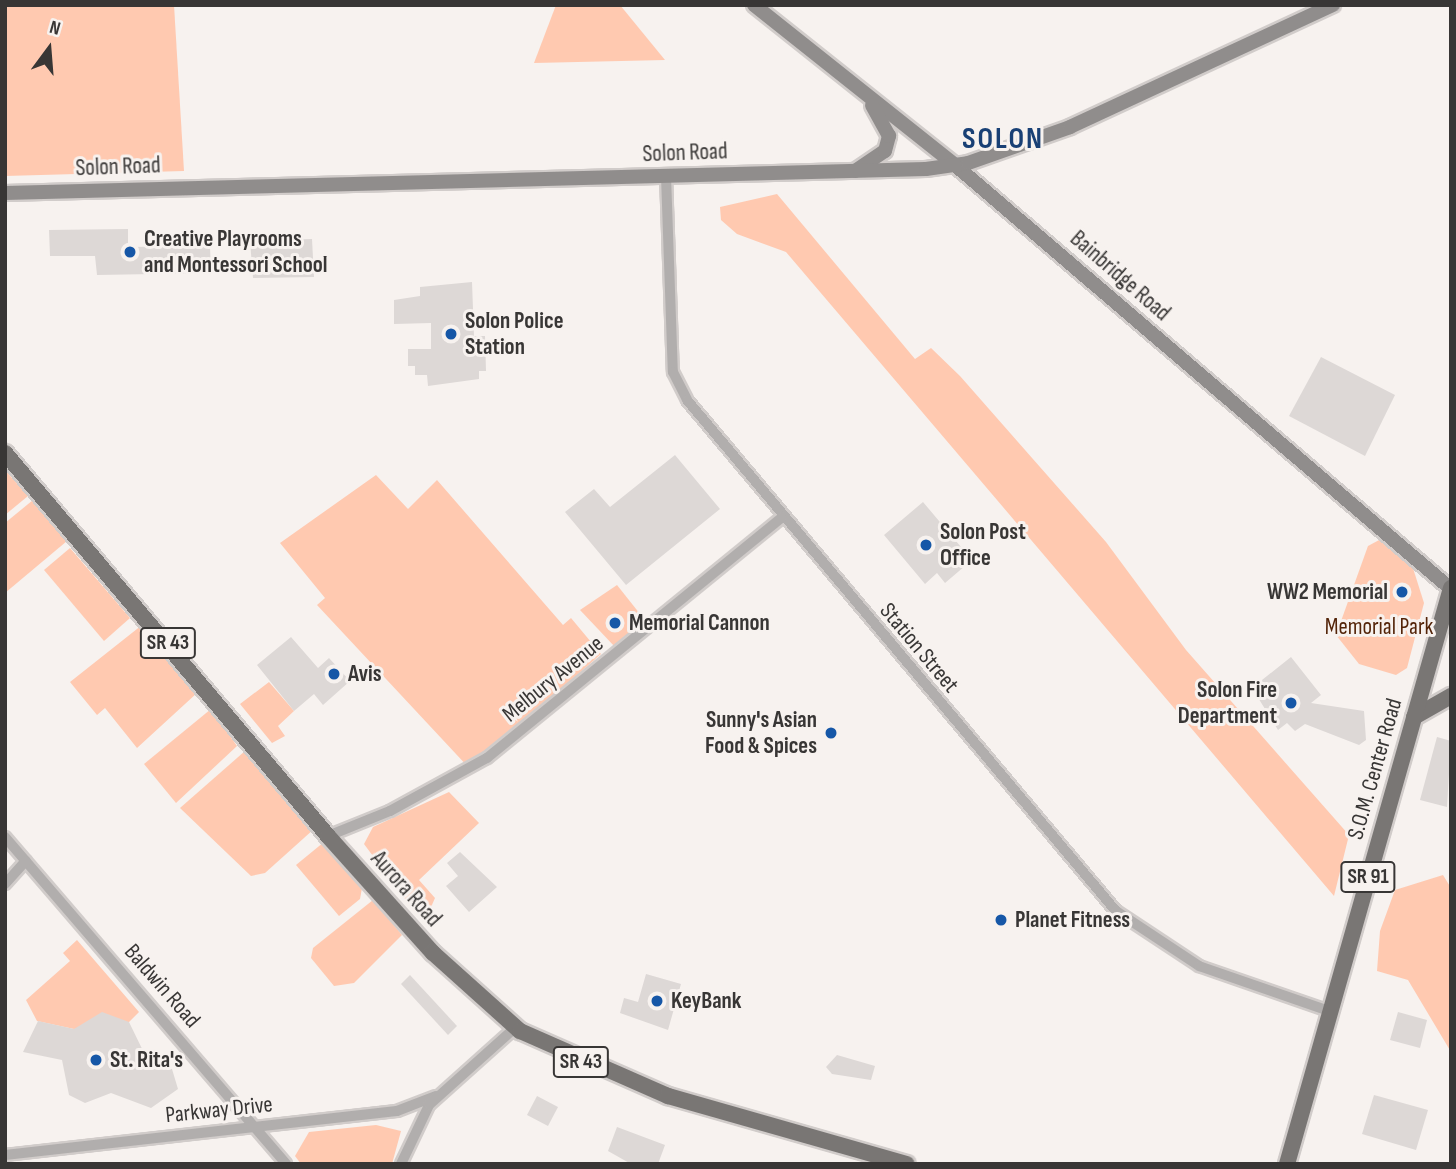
<!DOCTYPE html>
<style>
body{margin:0}
#map{position:relative;width:1456px;height:1169px;overflow:hidden;background:#f7f2ef;font-family:"Sofia Sans Condensed",sans-serif}
div>[style]{position:absolute}
[style*='--x']{left:calc(var(--x)*1px);top:calc(var(--y)*1px);width:calc(var(--w)*1px);rotate:calc(var(--a)*1deg)}
.green>*{inset:0;background:#ffc9b0}
.building>*{inset:0;background:#ddd8d6}
.roads{filter:drop-shadow(2px 0 #d1ccca) drop-shadow(-2px 0 #d1ccca) drop-shadow(0 2px #d1ccca) drop-shadow(0 -2px #d1ccca)}
.street>*{height:10px;margin:-5px;padding:0 5px;transform-origin:5px;border-radius:5px;background:#b1aead}
.secondary>*{height:14px;margin:-7px;padding:0 7px;transform-origin:7px;border-radius:7px;background:#908d8c}
.primary>*{height:16px;margin:-8px;padding:0 8px;transform-origin:8px;border-radius:8px;background:#797674}
.dots>*{width:19px;height:19px;translate:-50% -50%;box-sizing:border-box;border:4px solid #f7f2ef;border-radius:50%}
span{translate:-50% -50%;white-space:nowrap;text-align:center;line-height:1.15;-webkit-text-stroke:6px #f7f2ef;paint-order:stroke}
.shield-label span{padding:2px 5px;background:#f7f2ef;border:2px solid;border-radius:5px;-webkit-text-stroke-width:0}
.shield-label{font-size:21px;color:#383635;font-weight:700}
.street-label{font-size:23px;color:#383635}
.poi-label{font-size:23px;color:#383635;font-weight:700}
.left{translate:0 -50%;text-align:left}
.right{translate:-100% -50%;text-align:right}
.park-label{font-size:23px;color:#532409}
.district-label{font-size:30px;color:#194075;font-weight:700;letter-spacing:2px}
.frame{position:absolute;inset:0;border:7px solid #383635;pointer-events:none}
.north{position:absolute;left:14px;top:14px;width:70px;height:70px;-webkit-text-stroke:5px #f7f2ef;paint-order:stroke;rotate:16deg;font-size:19px;font-weight:700;line-height:28px;text-align:center;color:#383635}
.north::after{content:'';display:block;margin:auto;width:24px;height:32px;background:#383635;clip-path:polygon(50% 0,100% 100%,50% 72%,0 100%)}
</style>
<div id="map">
<div class="green">
<div style="clip-path:polygon(5px 5px,174px 5px,184px 171px,5px 176px)"></div>
<div style="clip-path:polygon(556px 5px,620px 5px,665px 60px,534px 63px)"></div>
<div style="clip-path:polygon(777px 194px,915px 359px,931px 348px,960px 376px,1106px 542px,1186px 650px,1349px 835px,1334px 896px,786px 252px,737px 234px,721px 220px,720px 207px)"></div>
<div style="clip-path:polygon(5px 470px,28px 496px,5px 515px)"></div>
<div style="clip-path:polygon(376px 475px,408px 509px,437px 480px,563px 625px,571px 618px,601px 654px,470px 769px,317px 605px,325px 598px,280px 543px)"></div>
<div style="clip-path:polygon(33px 500px,67px 541px,5px 593px,5px 523px)"></div>
<div style="clip-path:polygon(1381px 539px,1412px 565px,1424px 603px,1407px 668px,1396px 675px,1359px 664px,1336px 635px,1368px 546px)"></div>
<div style="clip-path:polygon(70px 548px,130px 618px,104px 641px,44px 570px)"></div>
<div style="clip-path:polygon(617px 585px,644px 619px,615px 647px,580px 610px)"></div>
<div style="clip-path:polygon(142px 625px,197px 693px,137px 748px,105px 708px,97px 715px,70px 682px)"></div>
<div style="clip-path:polygon(269px 682px,294px 711px,278px 726px,285px 736px,272px 743px,240px 704px)"></div>
<div style="clip-path:polygon(211px 709px,237px 746px,176px 803px,144px 764px)"></div>
<div style="clip-path:polygon(245px 751px,314px 829px,265px 873px,251px 876px,180px 808px)"></div>
<div style="clip-path:polygon(449px 792px,479px 823px,419px 880px,435px 898px,428px 914px,414px 911px,364px 844px,373px 827px)"></div>
<div style="clip-path:polygon(324px 842px,362px 888px,360px 899px,339px 916px,296px 865px)"></div>
<div style="clip-path:polygon(1443px 875px,1451px 888px,1451px 1052px,1408px 980px,1377px 971px,1380px 931px,1395px 890px)"></div>
<div style="clip-path:polygon(373px 900px,402px 935px,354px 983px,334px 986px,311px 958px,313px 948px)"></div>
<div style="clip-path:polygon(77px 940px,139px 1012px,129px 1022px,74px 1029px,37px 1021px,26px 1000px,70px 961px,63px 953px)"></div>
<div style="clip-path:polygon(376px 1125px,401px 1131px,392px 1164px,301px 1164px,295px 1156px,309px 1132px)"></div>
</div>
<div class="building">
<div style="clip-path:polygon(128px 229px,128px 247px,210px 246px,211px 273px,97px 275px,95px 256px,50px 256px,49px 230px)"></div>
<div style="clip-path:polygon(312px 239px,314px 277px,253px 278px,250px 241px)"></div>
<div style="clip-path:polygon(472px 282px,474px 336px,485px 336px,486px 371px,479px 371px,479px 379px,428px 386px,427px 375px,415px 375px,415px 366px,408px 366px,408px 349px,431px 349px,431px 323px,394px 324px,394px 300px,420px 296px,420px 287px)"></div>
<div style="clip-path:polygon(1321px 357px,1395px 395px,1365px 456px,1289px 416px)"></div>
<div style="clip-path:polygon(675px 455px,720px 509px,626px 585px,565px 512px,594px 489px,610px 507px)"></div>
<div style="clip-path:polygon(923px 502px,972px 560px,945px 583px,937px 573px,925px 584px,884px 535px)"></div>
<div style="clip-path:polygon(291px 637px,318px 668px,329px 658px,350px 681px,323px 705px,314px 694px,294px 711px,257px 665px)"></div>
<div style="clip-path:polygon(1291px 657px,1321px 695px,1311px 703px,1364px 711px,1366px 740px,1359px 745px,1305px 724px,1295px 731px,1287px 723px,1278px 730px,1252px 688px)"></div>
<div style="clip-path:polygon(1437px 737px,1451px 741px,1447px 807px,1420px 800px)"></div>
<div style="clip-path:polygon(460px 852px,497px 887px,469px 912px,446px 886px,458px 876px,447px 863px)"></div>
<div style="clip-path:polygon(646px 974px,681px 984px,668px 1030px,620px 1013px,624px 998px,638px 1002px)"></div>
<div style="clip-path:polygon(410px 975px,457px 1026px,448px 1035px,401px 984px)"></div>
<div style="clip-path:polygon(102px 1012px,129px 1022px,147px 1059px,172px 1069px,178px 1089px,151px 1108px,111px 1093px,85px 1103px,69px 1095px,62px 1060px,23px 1052px,38px 1021px,74px 1029px)"></div>
<div style="clip-path:polygon(1398px 1012px,1427px 1020px,1420px 1048px,1390px 1040px)"></div>
<div style="clip-path:polygon(837px 1055px,875px 1066px,871px 1080px,832px 1074px,826px 1067px)"></div>
<div style="clip-path:polygon(1374px 1095px,1428px 1110px,1416px 1150px,1362px 1134px)"></div>
<div style="clip-path:polygon(537px 1096px,558px 1107px,548px 1126px,527px 1115px)"></div>
<div style="clip-path:polygon(617px 1127px,665px 1145px,658px 1164px,631px 1164px,608px 1151px)"></div>
</div>
<div class="roads">
<div class="street">
<div style="--x:666;--y:176;--w:196;--a:88"></div>
<div style="--x:673;--y:372;--w:31;--a:63"></div>
<div style="--x:687;--y:400;--w:667;--a:49.99"></div>
<div style="--x:1116;--y:911;--w:100;--a:33.5"></div>
<div style="--x:1199;--y:966;--w:138;--a:19.1"></div>
<div style="--x:328;--y:836;--w:67;--a:-22"></div>
<div style="--x:390;--y:811;--w:111;--a:-28.7"></div>
<div style="--x:487;--y:758;--w:380;--a:-39.2"></div>
<div style="--x:5;--y:837;--w:431;--a:49.3"></div>
<div style="--x:5;--y:884;--w:31;--a:-48"></div>
<div style="--x:5;--y:1155;--w:394;--a:-6.4"></div>
<div style="--x:397;--y:1111;--w:42;--a:-21"></div>
<div style="--x:401;--y:1164;--w:65;--a:-64.6"></div>
<div style="--x:429;--y:1105;--w:117;--a:-41.9"></div>
</div>
<div class="secondary">
<div style="--x:754;--y:5;--w:257;--a:38.5"></div>
<div style="--x:955;--y:165;--w:653;--a:40.53"></div>
<div style="--x:855;--y:171;--w:36;--a:-34"></div>
<div style="--x:885;--y:151;--w:16;--a:-75"></div>
<div style="--x:889;--y:136;--w:35;--a:-119"></div>
<div style="--x:5;--y:193;--w:921;--a:-1.49"></div>
<div style="--x:926;--y:169;--w:42;--a:-8.1"></div>
<div style="--x:968;--y:163;--w:108;--a:-19.4"></div>
<div style="--x:1070;--y:127;--w:290;--a:-24.9"></div>
</div>
<div class="primary">
<div style="--x:5;--y:453;--w:501;--a:49.86"></div>
<div style="--x:328;--y:836;--w:157;--a:48.1"></div>
<div style="--x:433;--y:953;--w:117;--a:41.9"></div>
<div style="--x:520;--y:1031;--w:162;--a:23.7"></div>
<div style="--x:668;--y:1096;--w:248;--a:15.9"></div>
<div style="--x:1414;--y:717;--w:43;--a:-29.6"></div>
<div style="--x:1287;--y:1164;--w:599;--a:-74.11"></div>
</div>
</div>
<div class="dots">
<div style="left:130px;top:252px;background:#1657a7"></div>
<div style="left:451px;top:334px;background:#1657a7"></div>
<div style="left:926px;top:545px;background:#1657a7"></div>
<div style="left:1402px;top:592px;background:#1657a7"></div>
<div style="left:615px;top:623px;background:#1657a7"></div>
<div style="left:334px;top:674px;background:#1657a7"></div>
<div style="left:1291px;top:703px;background:#1657a7"></div>
<div style="left:831px;top:733px;background:#1657a7"></div>
<div style="left:1001px;top:920px;background:#1657a7"></div>
<div style="left:657px;top:1001px;background:#1657a7"></div>
<div style="left:96px;top:1060px;background:#1657a7"></div>
</div>
<div class="shield-label">
<span style="left:168px;top:643px">SR 43</span>
<span style="left:1368px;top:877px">SR 91</span>
<span style="left:581px;top:1062px">SR 43</span>
</div>
<div class="street-label">
<span style="left:685px;top:153px;rotate:-2deg">Solon Road</span>
<span style="left:118px;top:167px;rotate:-2deg">Solon Road</span>
<span style="left:1120px;top:276px;rotate:41deg">Bainbridge Road</span>
<span style="left:919px;top:648px;rotate:50deg">Station Street</span>
<span style="left:553px;top:679px;rotate:-39deg">Melbury Avenue</span>
<span style="left:1375px;top:769px;rotate:-74deg">S.O.M. Center Road</span>
<span style="left:406px;top:889px;rotate:48deg">Aurora Road</span>
<span style="left:162px;top:986px;rotate:49deg">Baldwin Road</span>
<span style="left:219px;top:1110px;rotate:-6deg">Parkway Drive</span>
</div>
<div class="poi-label">
<span class="left" style="left:144px;top:252px">Creative Playrooms<br>and Montessori School</span>
<span class="left" style="left:465px;top:334px">Solon Police<br>Station</span>
<span class="left" style="left:940px;top:545px">Solon Post<br>Office</span>
<span class="right" style="left:1388px;top:592px">WW2 Memorial</span>
<span class="left" style="left:629px;top:623px">Memorial Cannon</span>
<span class="left" style="left:348px;top:674px">Avis</span>
<span class="right" style="left:1277px;top:703px">Solon Fire<br>Department</span>
<span class="right" style="left:817px;top:733px">Sunny's Asian<br>Food &amp; Spices</span>
<span class="left" style="left:1015px;top:920px">Planet Fitness</span>
<span class="left" style="left:671px;top:1001px">KeyBank</span>
<span class="left" style="left:110px;top:1060px">St. Rita's</span>
</div>
<div class="park-label">
<span style="left:1379px;top:627px">Memorial Park</span>
</div>
<div class="district-label">
<span style="left:1003px;top:139px">SOLON</span>
</div>
<div class="frame"></div>
<div class="north">N</div>
</div>
